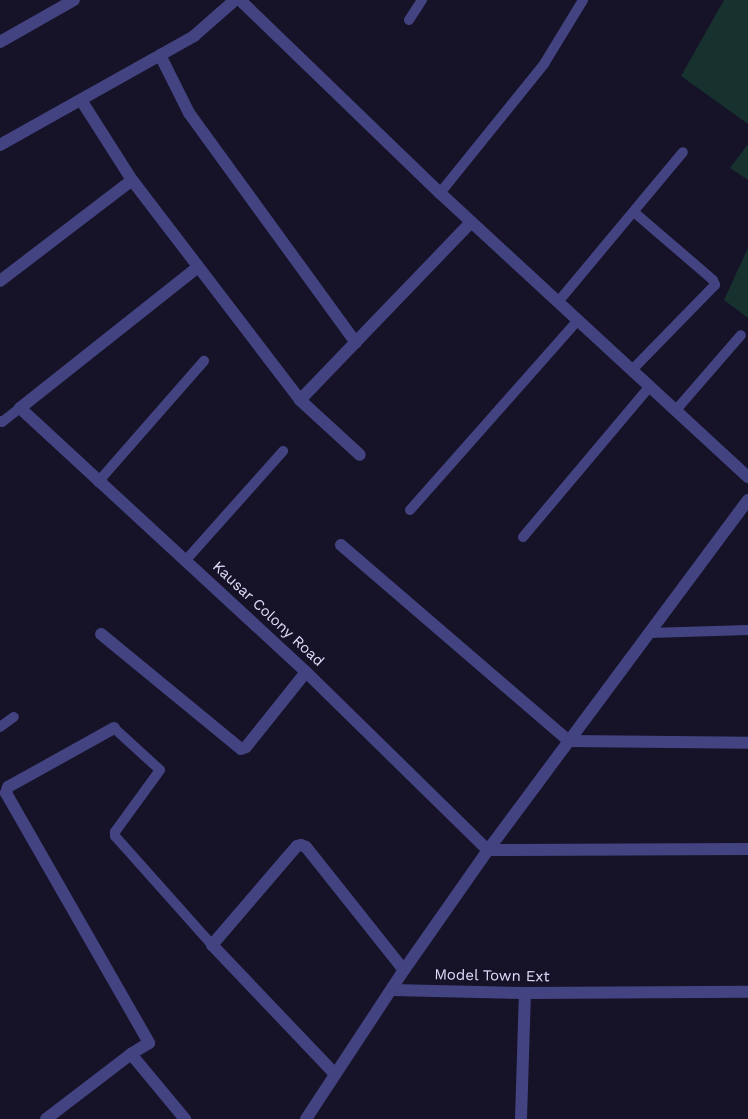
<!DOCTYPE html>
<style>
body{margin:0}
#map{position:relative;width:748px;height:1119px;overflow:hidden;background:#161328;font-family:"Work Sans",sans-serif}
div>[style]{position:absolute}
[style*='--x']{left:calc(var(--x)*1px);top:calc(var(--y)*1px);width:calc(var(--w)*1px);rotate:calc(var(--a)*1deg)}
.green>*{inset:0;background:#17312f}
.lane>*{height:10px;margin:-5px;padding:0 5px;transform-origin:5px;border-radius:5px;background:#434382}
.street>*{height:12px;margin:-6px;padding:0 6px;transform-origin:6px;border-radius:6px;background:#434382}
span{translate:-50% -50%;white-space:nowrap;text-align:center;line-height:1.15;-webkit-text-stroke:4px #161328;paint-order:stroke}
.street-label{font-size:15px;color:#e0ddfc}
</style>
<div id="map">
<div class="green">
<div style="clip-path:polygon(724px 0,748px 0,748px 124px,681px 76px)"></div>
<div style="clip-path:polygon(748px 144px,748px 180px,730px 168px)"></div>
<div style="clip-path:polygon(748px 248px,748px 318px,724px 300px)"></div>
</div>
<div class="lane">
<div style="--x:409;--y:20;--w:24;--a:-57"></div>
<div style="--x:440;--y:193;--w:166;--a:-51.1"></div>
<div style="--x:544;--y:64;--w:75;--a:-58.6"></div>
<div style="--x:558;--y:302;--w:195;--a:-50.2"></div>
<div style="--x:632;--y:370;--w:119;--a:-45.7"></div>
<div style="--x:715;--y:285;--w:5;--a:-112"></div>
<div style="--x:713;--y:280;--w:104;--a:-139.3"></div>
<div style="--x:676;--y:410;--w:99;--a:-49.1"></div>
<div style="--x:0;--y:421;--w:2;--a:27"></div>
<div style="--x:2;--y:422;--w:23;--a:-38"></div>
<div style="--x:98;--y:482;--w:161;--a:-48.8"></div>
<div style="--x:410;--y:510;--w:254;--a:-48.5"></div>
<div style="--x:523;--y:537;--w:197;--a:-49.9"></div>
<div style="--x:186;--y:560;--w:146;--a:-48.3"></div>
<div style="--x:649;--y:633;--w:99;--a:-1.7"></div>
<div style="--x:0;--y:727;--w:17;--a:-36"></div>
<div style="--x:114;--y:728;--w:62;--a:42.4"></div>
<div style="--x:160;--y:770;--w:77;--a:126"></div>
<div style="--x:115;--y:832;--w:4;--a:90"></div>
<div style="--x:115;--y:836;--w:146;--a:48.3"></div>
</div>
<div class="street">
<div style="--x:240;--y:0;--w:278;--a:44"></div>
<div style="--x:440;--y:193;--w:419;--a:42.7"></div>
<div style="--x:0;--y:42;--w:85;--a:-29.6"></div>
<div style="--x:160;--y:55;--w:65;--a:63.4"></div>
<div style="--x:189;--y:113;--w:284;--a:54"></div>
<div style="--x:81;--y:100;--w:95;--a:57.5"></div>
<div style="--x:132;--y:180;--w:277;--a:52.6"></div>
<div style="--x:300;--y:400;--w:81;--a:42.5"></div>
<div style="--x:0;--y:145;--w:223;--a:-29.3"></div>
<div style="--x:194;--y:36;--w:55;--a:-41.3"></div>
<div style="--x:198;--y:267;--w:227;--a:141.6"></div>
<div style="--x:20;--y:408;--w:389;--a:42.7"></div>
<div style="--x:306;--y:672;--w:255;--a:44.4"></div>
<div style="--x:488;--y:850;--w:260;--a:-0.2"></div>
<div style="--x:0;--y:281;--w:166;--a:-37.4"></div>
<div style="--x:300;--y:400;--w:247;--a:-46.1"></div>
<div style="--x:341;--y:545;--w:301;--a:40.7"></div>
<div style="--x:569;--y:741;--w:179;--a:0.6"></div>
<div style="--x:101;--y:634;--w:181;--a:39.4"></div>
<div style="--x:241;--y:749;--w:5;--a:-22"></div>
<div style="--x:246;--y:747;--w:96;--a:-51.3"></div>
<div style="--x:114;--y:728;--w:121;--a:150.9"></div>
<div style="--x:8;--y:787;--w:6;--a:108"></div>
<div style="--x:6;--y:793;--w:288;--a:60.2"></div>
<div style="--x:149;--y:1043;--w:21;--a:149"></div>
<div style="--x:131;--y:1054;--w:85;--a:50.3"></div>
<div style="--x:392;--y:990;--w:133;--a:1.3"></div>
<div style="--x:525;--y:993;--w:223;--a:-0.3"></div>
<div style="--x:335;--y:1074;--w:178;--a:-133.6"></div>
<div style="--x:212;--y:945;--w:130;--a:-49.4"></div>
<div style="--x:297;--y:846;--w:4;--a:-14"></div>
<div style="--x:301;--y:845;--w:5;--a:22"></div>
<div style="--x:306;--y:847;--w:157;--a:51.5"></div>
<div style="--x:46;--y:1119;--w:107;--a:-37.4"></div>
<div style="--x:306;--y:1119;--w:178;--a:-56.7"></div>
<div style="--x:404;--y:970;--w:146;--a:-55"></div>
<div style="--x:488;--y:850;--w:436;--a:-53.4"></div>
<div style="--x:521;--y:1119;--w:126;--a:-88.2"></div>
</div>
<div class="street-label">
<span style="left:268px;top:614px;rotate:43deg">Kausar Colony Road</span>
<span style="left:492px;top:976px;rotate:1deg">Model Town Ext</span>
</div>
</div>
